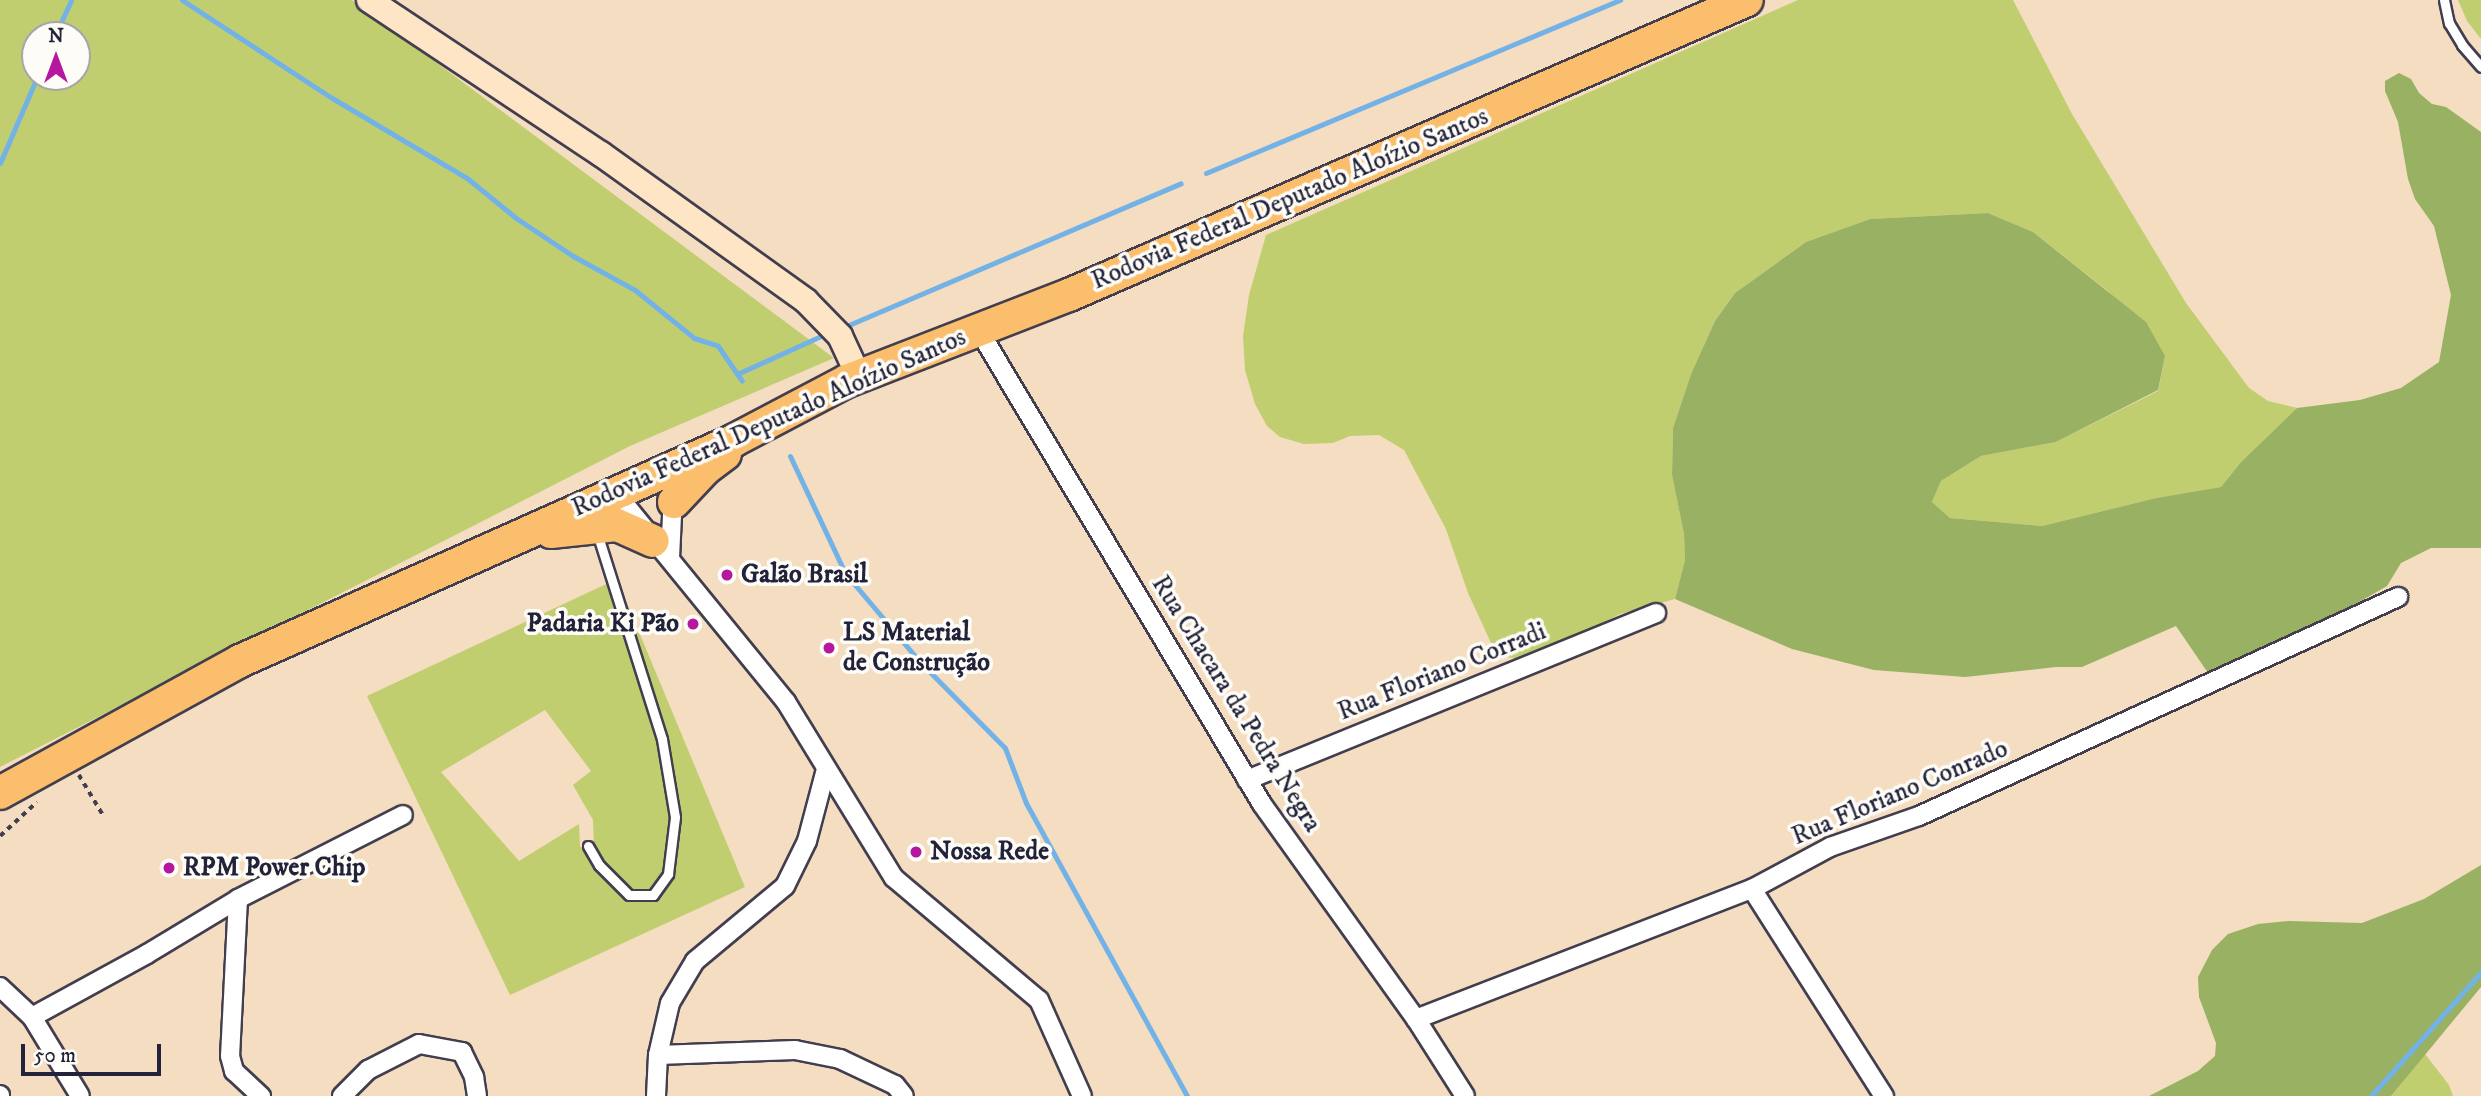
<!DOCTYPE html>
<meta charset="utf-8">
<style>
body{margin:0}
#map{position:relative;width:2481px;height:1096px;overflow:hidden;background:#f4ddc1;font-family:"IM FELL DW Pica",serif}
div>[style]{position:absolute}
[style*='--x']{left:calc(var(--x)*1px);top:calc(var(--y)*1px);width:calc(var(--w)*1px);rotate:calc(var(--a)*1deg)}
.green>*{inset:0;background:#c1ce70}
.forest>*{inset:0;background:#98b162}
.stream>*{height:5px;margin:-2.5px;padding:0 2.5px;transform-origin:2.5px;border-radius:2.5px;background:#73b2e6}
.path>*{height:3.5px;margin-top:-1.75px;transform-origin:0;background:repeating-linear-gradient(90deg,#423e4f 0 5px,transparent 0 10px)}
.roads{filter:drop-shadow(2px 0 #423e4f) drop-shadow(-2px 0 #423e4f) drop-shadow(0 2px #423e4f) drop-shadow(0 -2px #423e4f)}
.lane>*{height:9px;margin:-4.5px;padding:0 4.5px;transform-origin:4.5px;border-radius:4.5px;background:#fff}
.street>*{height:18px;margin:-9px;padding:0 9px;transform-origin:9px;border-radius:9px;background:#fff}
.secondary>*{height:24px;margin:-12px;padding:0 12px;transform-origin:12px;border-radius:12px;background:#fde5c5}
.highway>*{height:32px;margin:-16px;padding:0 16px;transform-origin:16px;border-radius:16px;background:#fabe6d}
.dots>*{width:19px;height:19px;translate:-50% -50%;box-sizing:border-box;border:4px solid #fdfcf7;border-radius:50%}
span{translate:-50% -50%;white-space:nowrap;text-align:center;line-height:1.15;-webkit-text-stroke:7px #fdfcf7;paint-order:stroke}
.street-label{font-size:26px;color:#22223b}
.poi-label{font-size:26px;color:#22223b;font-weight:700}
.left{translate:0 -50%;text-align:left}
.right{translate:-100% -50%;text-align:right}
.north{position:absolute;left:21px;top:21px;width:70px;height:70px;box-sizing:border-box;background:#fdfcf7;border:2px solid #a5a5ac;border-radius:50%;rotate:0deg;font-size:19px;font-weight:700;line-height:28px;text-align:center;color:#22223b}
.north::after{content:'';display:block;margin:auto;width:24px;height:32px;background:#b5179e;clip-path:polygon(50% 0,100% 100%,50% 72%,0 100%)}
.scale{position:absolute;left:21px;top:1044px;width:140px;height:32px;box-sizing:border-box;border:4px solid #22223b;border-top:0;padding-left:9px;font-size:21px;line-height:24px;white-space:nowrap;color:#22223b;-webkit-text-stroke:5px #fdfcf7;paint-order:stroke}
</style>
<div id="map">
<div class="green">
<div style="clip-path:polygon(evenodd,0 0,352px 0,834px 358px,630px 446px,0 767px,0 0,35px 35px,77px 35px,77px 77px,35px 77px,35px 35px)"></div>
<div style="clip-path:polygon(1798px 0,2013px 0,2072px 114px,2186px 303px,2249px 388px,2268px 401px,2297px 408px,2241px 462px,2221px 487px,2156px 498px,2042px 526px,1950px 518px,1932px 502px,1941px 481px,1981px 456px,2056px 442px,2158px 391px,2165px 356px,2109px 292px,2033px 232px,1988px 213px,1870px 219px,1806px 242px,1735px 293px,1715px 321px,1691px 374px,1673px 428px,1672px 475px,1684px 534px,1685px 560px,1675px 599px,1620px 614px,1531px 660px,1497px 656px,1468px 593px,1446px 529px,1404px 450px,1379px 435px,1350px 436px,1333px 443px,1304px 444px,1280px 437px,1267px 426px,1255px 404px,1245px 370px,1243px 336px,1249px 295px,1266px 235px)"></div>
<div style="clip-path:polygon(2458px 0,2481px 0,2481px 39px,2467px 21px)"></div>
<div style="clip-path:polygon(evenodd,617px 579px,745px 887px,510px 995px,367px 696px,617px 579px,545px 710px,591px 771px,573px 785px,593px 820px,594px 845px,580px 847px,579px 824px,519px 861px,441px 772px,545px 710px)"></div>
<div style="clip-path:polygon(2425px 1054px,2449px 1085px,2453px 1096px,2391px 1096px)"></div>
</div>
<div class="forest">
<div style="clip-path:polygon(2399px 73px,2411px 79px,2419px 93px,2432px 104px,2446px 107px,2481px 132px,2481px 548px,2431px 548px,2401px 563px,2387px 586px,2247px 666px,2236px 683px,2219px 689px,2176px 626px,2082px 667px,2056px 667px,1965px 677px,1874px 670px,1792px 649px,1675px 599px,1685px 560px,1684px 534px,1672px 475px,1673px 428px,1691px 374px,1715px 321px,1735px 293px,1806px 242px,1870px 219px,1988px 213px,2033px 232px,2146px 322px,2165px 356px,2158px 390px,2056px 442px,1981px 456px,1941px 481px,1932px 502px,1950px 518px,2042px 526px,2156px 498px,2221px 487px,2241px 462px,2297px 408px,2360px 400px,2401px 388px,2439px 362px,2451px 295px,2434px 226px,2415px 199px,2408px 179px,2398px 122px,2385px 91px,2385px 81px)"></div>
<div style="clip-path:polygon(2481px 865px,2481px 987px,2391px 1096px,2149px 1096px,2198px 1071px,2215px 1056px,2216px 1043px,2199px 997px,2198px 977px,2212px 950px,2228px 934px,2258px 924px,2289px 921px,2362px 923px,2424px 899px)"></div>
</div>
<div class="stream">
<div style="--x:182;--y:0;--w:179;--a:33.2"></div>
<div style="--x:332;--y:98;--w:157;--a:30.7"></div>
<div style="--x:467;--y:178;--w:63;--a:39.2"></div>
<div style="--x:516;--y:218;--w:69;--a:33.7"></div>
<div style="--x:573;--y:256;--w:71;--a:28.7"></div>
<div style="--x:635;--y:290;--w:76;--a:39.1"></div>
<div style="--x:694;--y:338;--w:25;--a:18"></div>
<div style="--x:718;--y:346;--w:42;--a:55.6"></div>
<div style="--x:55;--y:35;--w:38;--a:-65"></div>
<div style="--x:0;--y:163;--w:94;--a:-66.7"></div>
<div style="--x:1206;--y:173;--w:449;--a:-22.7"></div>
<div style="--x:844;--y:327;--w:366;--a:-23.1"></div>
<div style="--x:737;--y:374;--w:97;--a:-24.4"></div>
<div style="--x:790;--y:456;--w:129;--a:64.8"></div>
<div style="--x:845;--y:573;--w:115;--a:49.9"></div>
<div style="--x:919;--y:661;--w:122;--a:45.3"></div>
<div style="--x:1005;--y:748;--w:59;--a:69.1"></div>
<div style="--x:1026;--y:803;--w:334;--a:61.2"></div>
<div style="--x:2371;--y:1096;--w:166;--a:-48.4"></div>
</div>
<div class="path">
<div style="--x:79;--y:775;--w:47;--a:59"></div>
<div style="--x:0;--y:836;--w:50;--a:-42.6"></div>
</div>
<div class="roads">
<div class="lane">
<div style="--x:2444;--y:0;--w:24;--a:78"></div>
<div style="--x:2449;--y:23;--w:26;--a:59"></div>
<div style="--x:2462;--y:45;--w:29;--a:49"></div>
<div style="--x:588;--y:846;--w:22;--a:60"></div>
<div style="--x:599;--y:865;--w:42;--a:45"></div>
<div style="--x:629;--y:895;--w:24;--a:0"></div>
<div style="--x:653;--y:895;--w:26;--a:-54"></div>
<div style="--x:668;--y:874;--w:57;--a:-83"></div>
<div style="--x:675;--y:817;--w:79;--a:-99.5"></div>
<div style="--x:662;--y:739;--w:216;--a:-107.5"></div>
</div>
<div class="street">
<div style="--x:978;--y:329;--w:553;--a:59.13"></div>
<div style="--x:1262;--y:804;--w:264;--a:54.4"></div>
<div style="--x:1416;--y:1019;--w:91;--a:57.5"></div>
<div style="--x:619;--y:485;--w:23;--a:70"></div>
<div style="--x:627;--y:507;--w:252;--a:50.8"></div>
<div style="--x:786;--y:702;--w:206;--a:58.5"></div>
<div style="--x:894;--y:878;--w:189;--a:40.1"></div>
<div style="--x:1039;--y:1000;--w:105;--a:65.9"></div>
<div style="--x:670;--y:558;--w:63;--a:-87.3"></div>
<div style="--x:1247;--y:780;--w:442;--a:-22.2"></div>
<div style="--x:1752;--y:889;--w:246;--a:57.5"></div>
<div style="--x:238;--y:899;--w:157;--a:92.9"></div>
<div style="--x:230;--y:1056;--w:16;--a:75"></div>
<div style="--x:234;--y:1071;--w:37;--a:43"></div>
<div style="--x:0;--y:987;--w:44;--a:43.2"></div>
<div style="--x:32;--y:1017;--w:92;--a:58.7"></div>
<div style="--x:32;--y:1017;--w:131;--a:-28.7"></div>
<div style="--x:147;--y:954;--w:106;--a:-31.1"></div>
<div style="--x:238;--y:899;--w:185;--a:-27"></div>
<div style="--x:1416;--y:1019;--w:360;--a:-21.2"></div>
<div style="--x:1752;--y:889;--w:89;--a:-28.3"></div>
<div style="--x:1830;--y:847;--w:94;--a:-19.2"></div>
<div style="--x:1919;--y:816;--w:527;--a:-24.57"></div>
<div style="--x:658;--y:1055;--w:137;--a:-2.1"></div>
<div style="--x:795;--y:1050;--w:46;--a:11.3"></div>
<div style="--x:840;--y:1059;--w:61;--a:25.3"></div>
<div style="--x:895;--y:1085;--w:14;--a:51"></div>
<div style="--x:0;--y:1095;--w:1;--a:90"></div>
<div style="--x:342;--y:1096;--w:37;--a:-45"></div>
<div style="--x:368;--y:1070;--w:57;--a:-27"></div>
<div style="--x:419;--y:1044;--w:44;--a:10.5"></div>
<div style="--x:462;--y:1052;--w:28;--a:64"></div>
<div style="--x:474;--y:1077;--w:19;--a:81"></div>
<div style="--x:656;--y:1096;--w:41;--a:-87.2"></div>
<div style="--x:658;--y:1055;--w:53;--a:-77"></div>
<div style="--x:670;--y:1003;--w:49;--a:-59.2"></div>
<div style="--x:695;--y:961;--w:117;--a:-39.8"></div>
<div style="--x:785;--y:886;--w:50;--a:-63.9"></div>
<div style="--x:807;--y:841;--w:74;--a:-75.2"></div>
</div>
<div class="secondary">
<div style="--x:369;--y:0;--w:278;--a:33.6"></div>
<div style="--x:601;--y:154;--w:252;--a:35.6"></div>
<div style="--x:806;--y:301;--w:49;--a:45.8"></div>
<div style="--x:840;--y:336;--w:45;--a:65.1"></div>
</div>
<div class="highway">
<div style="--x:674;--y:502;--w:45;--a:-46.8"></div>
<div style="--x:705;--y:469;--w:25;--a:-37"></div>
<div style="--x:551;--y:532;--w:66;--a:-6.1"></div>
<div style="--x:617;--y:525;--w:39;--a:24"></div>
<div style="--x:0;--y:793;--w:274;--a:-28.8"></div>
<div style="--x:240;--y:661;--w:540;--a:-24.05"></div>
<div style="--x:733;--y:441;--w:129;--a:-27.8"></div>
<div style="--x:847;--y:381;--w:238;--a:-21.2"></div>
<div style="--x:1069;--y:295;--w:739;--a:-23.51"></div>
</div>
</div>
<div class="dots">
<div style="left:727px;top:575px;background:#b5179e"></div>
<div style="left:693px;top:624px;background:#b5179e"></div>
<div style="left:829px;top:648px;background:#b5179e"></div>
<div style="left:916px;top:852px;background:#b5179e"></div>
<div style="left:169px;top:868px;background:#b5179e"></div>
</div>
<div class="street-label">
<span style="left:1290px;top:199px;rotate:-23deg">Rodovia Federal Deputado Aloízio Santos</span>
<span style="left:769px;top:423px;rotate:-24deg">Rodovia Federal Deputado Aloízio Santos</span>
<span style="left:1442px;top:672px;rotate:-22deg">Rua Floriano Corradi</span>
<span style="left:1236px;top:704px;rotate:58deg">Rua Chacara da Pedra Negra</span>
<span style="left:1900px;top:793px;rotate:-23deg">Rua Floriano Conrado</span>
</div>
<div class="poi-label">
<span class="left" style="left:741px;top:575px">Galão Brasil</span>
<span class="right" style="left:679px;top:624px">Padaria Ki Pão</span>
<span class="left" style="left:843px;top:648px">LS Material<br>de Construção</span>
<span class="left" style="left:930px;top:852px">Nossa Rede</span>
<span class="left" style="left:183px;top:868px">RPM Power Chip</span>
</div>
<div class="north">N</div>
<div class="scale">50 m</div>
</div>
